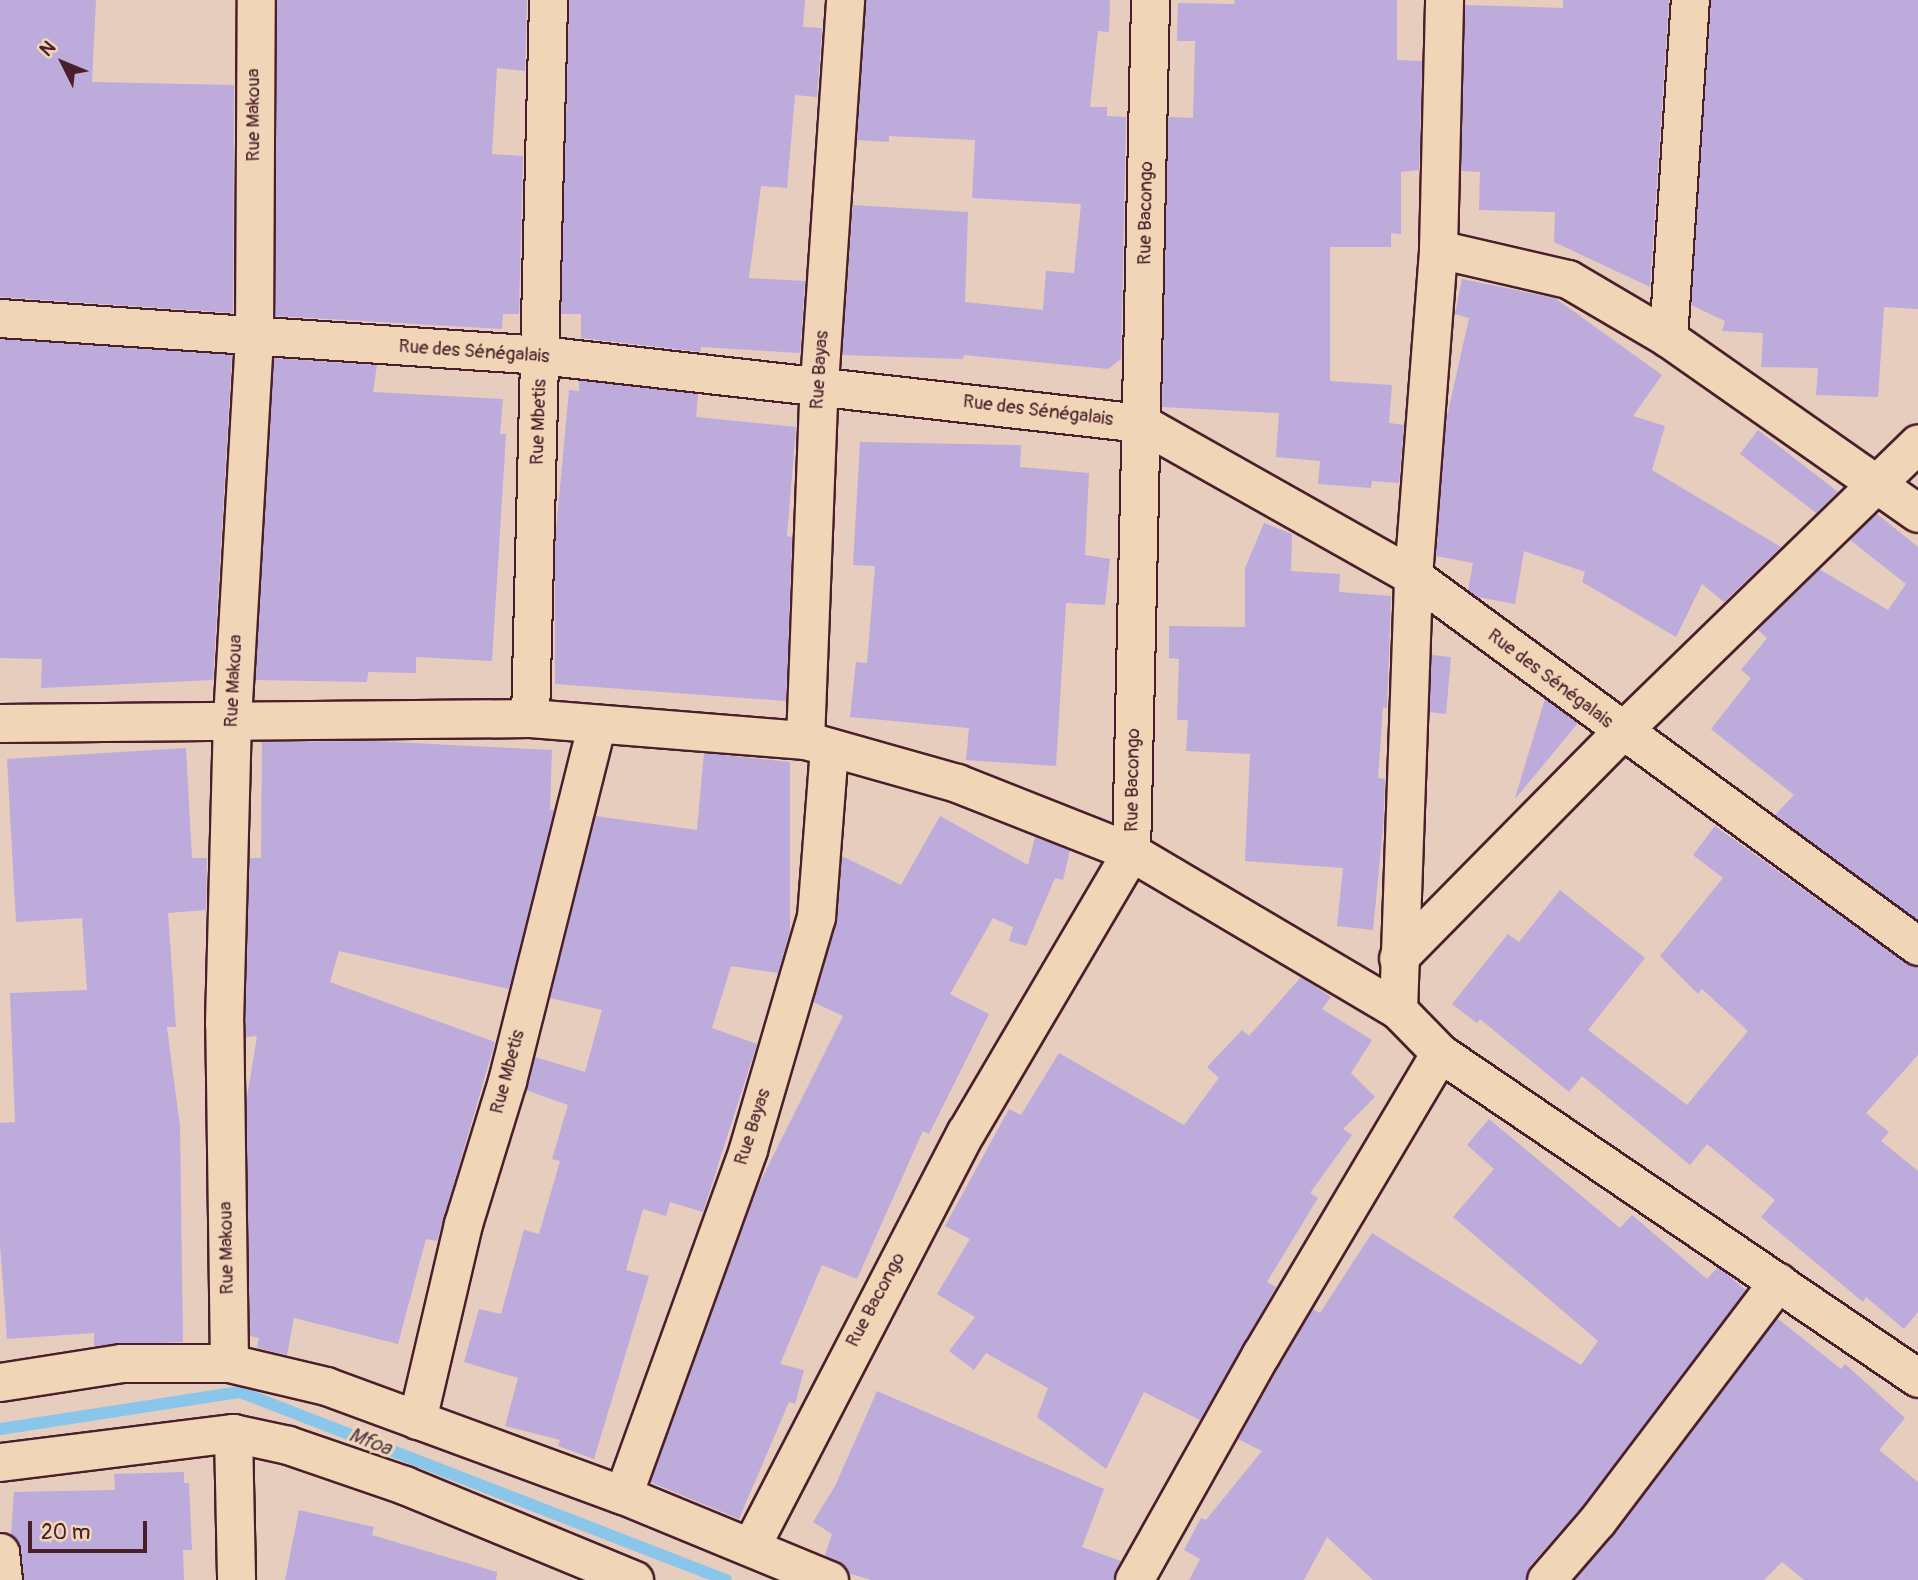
<!DOCTYPE html>
<meta charset="utf-8">
<style>
body{margin:0}
#map{position:relative;width:1918px;height:1580px;overflow:hidden;background:#e6cdbe;font-family:Pangolin,sans-serif}
div>[style]{position:absolute}
[style*='--x']{left:calc(var(--x)*1px);top:calc(var(--y)*1px);width:calc(var(--w)*1px);rotate:calc(var(--a)*1deg)}
.stream>*{height:12px;margin:-6px;padding:0 6px;transform-origin:6px;border-radius:6px;background:#8ac5ea}
.building>*{inset:0;background:#bcabdb}
.roads{filter:drop-shadow(2px 0 #4a1f2b) drop-shadow(-2px 0 #4a1f2b) drop-shadow(0 2px #4a1f2b) drop-shadow(0 -2px #4a1f2b)}
.minor>*{height:37px;margin:-18.5px;padding:0 18.5px;transform-origin:18.5px;border-radius:18.5px;background:#f1d5b7}
span{translate:-50% -50%;white-space:nowrap;text-align:center;line-height:1.15;-webkit-text-stroke:6px #f1d5b7;paint-order:stroke}
.street-label{font-size:19px;color:#4a1f2b}
.water-label{font-size:21px;color:#574051;font-style:italic}
.north{position:absolute;left:28px;top:28px;width:70px;height:70px;-webkit-text-stroke:5px #f1d5b7;paint-order:stroke;rotate:313deg;font-size:19px;font-weight:700;line-height:28px;text-align:center;color:#4a1f2b}
.north::after{content:'';display:block;margin:auto;width:24px;height:32px;background:#4a1f2b;clip-path:polygon(50% 0,100% 100%,50% 72%,0 100%)}
.scale{position:absolute;left:28px;top:1521px;width:119px;height:32px;box-sizing:border-box;border:4px solid #4a1f2b;border-top:0;padding-left:9px;font-size:21px;line-height:24px;white-space:nowrap;color:#4a1f2b;-webkit-text-stroke:5px #f1d5b7;paint-order:stroke}
</style>
<div id="map">
<div class="stream">
<div style="--x:0;--y:1429;--w:243;--a:-8.8"></div>
<div style="--x:240;--y:1392;--w:521;--a:21.15"></div>
</div>
<div class="building">
<div style="clip-path:polygon(0 0,96px 0,92px 82px,234px 85px,233px 313px,0 297px)"></div>
<div style="clip-path:polygon(277px 0,527px 0,525px 71px,497px 68px,492px 154px,523px 156px,519px 314px,503px 314px,502px 329px,275px 316px)"></div>
<div style="clip-path:polygon(569px 0,805px 0,803px 27px,822px 28px,817px 97px,795px 95px,787px 188px,761px 186px,749px 278px,805px 281px,800px 353px,701px 347px,701px 352px,581px 338px,581px 314px,561px 314px)"></div>
<div style="clip-path:polygon(866px 0,1110px 0,1109px 32px,1098px 31px,1090px 107px,1107px 107px,1107px 116px,1126px 117px,1121px 359px,1108px 369px,964px 355px,963px 359px,842px 355px,853px 205px,968px 212px,965px 302px,1043px 310px,1046px 271px,1074px 273px,1081px 204px,972px 198px,975px 140px,889px 136px,889px 142px,857px 140px)"></div>
<div style="clip-path:polygon(1235px 0,1397px 0,1397px 60px,1422px 61px,1419px 170px,1401px 172px,1401px 234px,1391px 233px,1391px 247px,1330px 247px,1330px 381px,1392px 385px,1389px 423px,1404px 425px,1399px 483px,1372px 481px,1371px 488px,1318px 484px,1320px 461px,1276px 457px,1279px 413px,1162px 407px,1168px 117px,1193px 118px,1195px 41px,1177px 41px,1178px 3px,1234px 4px)"></div>
<div style="clip-path:polygon(1563px 0,1669px 0,1650px 287px,1554px 242px,1555px 212px,1479px 210px,1480px 172px,1461px 171px,1465px 5px,1563px 8px)"></div>
<div style="clip-path:polygon(1711px 0,1918px 0,1918px 309px,1884px 307px,1878px 397px,1816px 395px,1818px 368px,1761px 367px,1763px 333px,1722px 331px,1725px 321px,1691px 305px)"></div>
<div style="clip-path:polygon(1462px 279px,1555px 298px,1662px 375px,1633px 416px,1665px 426px,1652px 470px,1781px 547px,1724px 602px,1702px 584px,1676px 637px,1582px 582px,1585px 572px,1524px 551px,1515px 604px,1477px 597px,1468px 590px,1473px 563px,1436px 556px,1446px 421px,1469px 318px,1455px 314px)"></div>
<div style="clip-path:polygon(0 339px,232px 355px,213px 680px,41px 688px,42px 659px,0 658px)"></div>
<div style="clip-path:polygon(274px 358px,377px 365px,373px 392px,503px 399px,500px 434px,506px 434px,492px 661px,416px 657px,416px 673px,368px 672px,367px 682px,255px 680px)"></div>
<div style="clip-path:polygon(579px 380px,698px 394px,696px 417px,796px 427px,787px 536px,792px 537px,786px 701px,555px 684px,555px 541px,569px 390px,579px 391px)"></div>
<div style="clip-path:polygon(1758px 430px,1838px 492px,1816px 513px,1740px 454px)"></div>
<div style="clip-path:polygon(860px 442px,1021px 445px,1020px 467px,1089px 473px,1085px 555px,1110px 559px,1105px 605px,1066px 603px,1056px 766px,966px 760px,969px 728px,850px 717px,856px 662px,867px 663px,875px 566px,853px 565px)"></div>
<div style="clip-path:polygon(1876px 513px,1918px 547px,1918px 920px,1775px 815px,1794px 795px,1711px 729px,1751px 678px,1741px 670px,1767px 638px,1757px 629px,1819px 569px,1888px 610px,1906px 584px,1849px 539px)"></div>
<div style="clip-path:polygon(1264px 523px,1292px 534px,1291px 571px,1340px 574px,1339px 592px,1391px 596px,1387px 708px,1383px 707px,1378px 778px,1385px 779px,1383px 828px,1373px 930px,1337px 926px,1343px 868px,1245px 861px,1250px 754px,1186px 751px,1188px 720px,1177px 720px,1179px 659px,1169px 658px,1169px 626px,1245px 627px,1245px 568px)"></div>
<div style="clip-path:polygon(1431px 655px,1451px 657px,1446px 714px,1429px 712px)"></div>
<div style="clip-path:polygon(1545px 699px,1578px 723px,1516px 798px,1515px 798px)"></div>
<div style="clip-path:polygon(374px 741px,552px 750px,550px 810px,554px 810px,509px 989px,339px 951px,330px 982px,495px 1042px,437px 1241px,426px 1239px,398px 1344px,294px 1318px,287px 1355px,257px 1348px,259px 1338px,250px 1336px,246px 1104px,257px 1036px,245px 1037px,245px 1023px,249px 858px,261px 858px,262px 742px)"></div>
<div style="clip-path:polygon(186px 748px,192px 858px,207px 858px,206px 910px,168px 913px,176px 1027px,167px 1027px,180px 1127px,183px 1342px,94px 1346px,94px 1333px,7px 1339px,0 1243px,0 1123px,15px 1122px,10px 993px,87px 990px,82px 918px,16px 922px,7px 759px)"></div>
<div style="clip-path:polygon(704px 753px,790px 762px,790px 931px,778px 973px,731px 966px,712px 1028px,757px 1044px,703px 1212px,670px 1202px,666px 1216px,643px 1209px,626px 1270px,649px 1276px,594px 1459px,558px 1446px,560px 1440px,505px 1426px,518px 1378px,464px 1362px,479px 1309px,501px 1314px,524px 1230px,539px 1234px,560px 1161px,552px 1159px,568px 1105px,526px 1090px,535px 1057px,585px 1072px,602px 1010px,550px 998px,595px 816px,697px 830px)"></div>
<div style="clip-path:polygon(940px 816px,1028px 865px,1035px 837px,1070px 850px,1063px 880px,1055px 878px,1026px 946px,1009px 941px,1013px 927px,993px 918px,950px 994px,989px 1014px,929px 1134px,923px 1131px,857px 1279px,822px 1265px,780px 1364px,804px 1370px,795px 1404px,789px 1402px,739px 1519px,650px 1482px,753px 1196px,843px 1016px,813px 1002px,836px 923px,842px 856px,901px 885px)"></div>
<div style="clip-path:polygon(1715px 826px,1906px 963px,1918px 967px,1918px 1055px,1866px 1113px,1889px 1132px,1881px 1141px,1918px 1171px,1918px 1312px,1904px 1329px,1866px 1297px,1863px 1302px,1761px 1217px,1775px 1200px,1707px 1144px,1690px 1165px,1582px 1076px,1569px 1092px,1480px 1019px,1477px 1023px,1452px 1004px,1508px 934px,1519px 942px,1560px 890px,1645px 958px,1588px 1030px,1687px 1105px,1748px 1031px,1702px 989px,1698px 994px,1660px 956px,1723px 878px,1693px 855px)"></div>
<div style="clip-path:polygon(1301px 977px,1331px 997px,1322px 1009px,1372px 1040px,1351px 1073px,1375px 1097px,1343px 1129px,1352px 1135px,1310px 1193px,1318px 1198px,1267px 1282px,1276px 1287px,1200px 1420px,1144px 1392px,1106px 1469px,1037px 1417px,1048px 1388px,986px 1353px,974px 1370px,949px 1351px,975px 1317px,937px 1294px,970px 1239px,945px 1226px,1009px 1109px,1021px 1115px,1059px 1053px,1184px 1125px,1219px 1078px,1207px 1067px,1242px 1030px,1249px 1036px)"></div>
<div style="clip-path:polygon(1489px 1119px,1620px 1228px,1632px 1215px,1707px 1279px,1718px 1267px,1746px 1290px,1581px 1508px,1530px 1566px,1526px 1580px,1373px 1580px,1327px 1537px,1304px 1580px,1189px 1580px,1200px 1559px,1184px 1550px,1201px 1518px,1206px 1520px,1262px 1451px,1238px 1439px,1312px 1309px,1320px 1313px,1372px 1233px,1581px 1365px,1598px 1341px,1453px 1217px,1494px 1169px,1467px 1145px)"></div>
<div style="clip-path:polygon(1777px 1318px,1841px 1369px,1845px 1364px,1905px 1418px,1879px 1450px,1918px 1482px,1918px 1580px,1804px 1580px,1782px 1562px,1764px 1580px,1574px 1580px)"></div>
<div style="clip-path:polygon(877px 1391px,1104px 1489px,1082px 1547px,1121px 1561px,1113px 1580px,871px 1580px,848px 1573px,825px 1555px,832px 1534px,813px 1522px,835px 1486px)"></div>
<div style="clip-path:polygon(184px 1472px,184px 1483px,189px 1483px,192px 1550px,183px 1550px,184px 1580px,24px 1580px,21px 1549px,11px 1535px,14px 1492px,115px 1490px,114px 1474px)"></div>
<div style="clip-path:polygon(299px 1510px,374px 1527px,372px 1535px,497px 1572px,496px 1580px,285px 1580px)"></div>
</div>
<div class="roads">
<div class="minor">
<div style="--x:1438;--y:249;--w:133;--a:13"></div>
<div style="--x:1568;--y:279;--w:116;--a:30.5"></div>
<div style="--x:1668;--y:338;--w:305;--a:35"></div>
<div style="--x:0;--y:318;--w:542;--a:3.91"></div>
<div style="--x:541;--y:355;--w:604;--a:6.47"></div>
<div style="--x:1141;--y:423;--w:312;--a:29.4"></div>
<div style="--x:1413;--y:576;--w:626;--a:36.23"></div>
<div style="--x:1668;--y:338;--w:339;--a:-86.3"></div>
<div style="--x:530;--y:718;--w:718;--a:-88.56"></div>
<div style="--x:0;--y:723;--w:530;--a:-0.54"></div>
<div style="--x:530;--y:718;--w:276;--a:4.6"></div>
<div style="--x:805;--y:740;--w:158;--a:15.8"></div>
<div style="--x:957;--y:783;--w:187;--a:21.6"></div>
<div style="--x:1131;--y:852;--w:310;--a:30.6"></div>
<div style="--x:1398;--y:1010;--w:60;--a:45.7"></div>
<div style="--x:1440;--y:1053;--w:578;--a:34.21"></div>
<div style="--x:805;--y:740;--w:357;--a:-87.8"></div>
<div style="--x:819;--y:383;--w:384;--a:-86.1"></div>
<div style="--x:1398;--y:958;--w:317;--a:-45.4"></div>
<div style="--x:1621;--y:732;--w:414;--a:-44.2"></div>
<div style="--x:1398;--y:1010;--w:434;--a:-88"></div>
<div style="--x:1413;--y:576;--w:328;--a:-85.6"></div>
<div style="--x:1438;--y:249;--w:249;--a:-88.6"></div>
<div style="--x:229;--y:1363;--w:340;--a:-90.8"></div>
<div style="--x:224;--y:1023;--w:304;--a:-88.5"></div>
<div style="--x:232;--y:719;--w:387;--a:-86.7"></div>
<div style="--x:254;--y:333;--w:333;--a:-89.7"></div>
<div style="--x:0;--y:1382;--w:122;--a:-8.9"></div>
<div style="--x:121;--y:1363;--w:108;--a:0"></div>
<div style="--x:229;--y:1363;--w:100;--a:13.3"></div>
<div style="--x:326;--y:1386;--w:316;--a:20.2"></div>
<div style="--x:623;--y:1495;--w:223;--a:22.4"></div>
<div style="--x:417;--y:1420;--w:201;--a:-76.8"></div>
<div style="--x:463;--y:1224;--w:150;--a:-72.9"></div>
<div style="--x:507;--y:1081;--w:368;--a:-75.9"></div>
<div style="--x:233;--y:1433;--w:147;--a:88.8"></div>
<div style="--x:0;--y:1462;--w:235;--a:-7.1"></div>
<div style="--x:233;--y:1433;--w:56;--a:12.3"></div>
<div style="--x:288;--y:1445;--w:123;--a:19"></div>
<div style="--x:404;--y:1485;--w:249;--a:22.4"></div>
<div style="--x:623;--y:1495;--w:368;--a:-70.1"></div>
<div style="--x:748;--y:1149;--w:242;--a:-73.7"></div>
<div style="--x:816;--y:917;--w:170;--a:-85.6"></div>
<div style="--x:751;--y:1546;--w:466;--a:-62.6"></div>
<div style="--x:966;--y:1132;--w:325;--a:-59.5"></div>
<div style="--x:1131;--y:852;--w:852;--a:-88.72"></div>
<div style="--x:0;--y:1552;--w:28;--a:84"></div>
<div style="--x:1134;--y:1580;--w:259;--a:-60.7"></div>
<div style="--x:1261;--y:1354;--w:350;--a:-59.3"></div>
<div style="--x:1546;--y:1580;--w:78;--a:-49.2"></div>
<div style="--x:1597;--y:1521;--w:300;--a:-52.9"></div>
</div>
</div>
<div class="street-label">
<span style="left:254px;top:115px;rotate:-90deg">Rue Makoua</span>
<span style="left:1146px;top:213px;rotate:-89deg">Rue Bacongo</span>
<span style="left:474px;top:352px;rotate:4deg">Rue des Sénégalais</span>
<span style="left:820px;top:370px;rotate:-86deg">Rue Bayas</span>
<span style="left:1038px;top:411px;rotate:7deg">Rue des Sénégalais</span>
<span style="left:539px;top:422px;rotate:-88deg">Rue Mbetis</span>
<span style="left:1550px;top:679px;rotate:37deg">Rue des Sénégalais</span>
<span style="left:234px;top:681px;rotate:-87deg">Rue Makoua</span>
<span style="left:1133px;top:780px;rotate:-89deg">Rue Bacongo</span>
<span style="left:508px;top:1072px;rotate:-75deg">Rue Mbetis</span>
<span style="left:753px;top:1127px;rotate:-72deg">Rue Bayas</span>
<span style="left:227px;top:1248px;rotate:-91deg">Rue Makoua</span>
<span style="left:876px;top:1300px;rotate:-62deg">Rue Bacongo</span>
</div>
<div class="water-label">
<span style="left:370px;top:1442px;rotate:21deg">Mfoa</span>
</div>
<div class="north">N</div>
<div class="scale">20 m</div>
</div>
